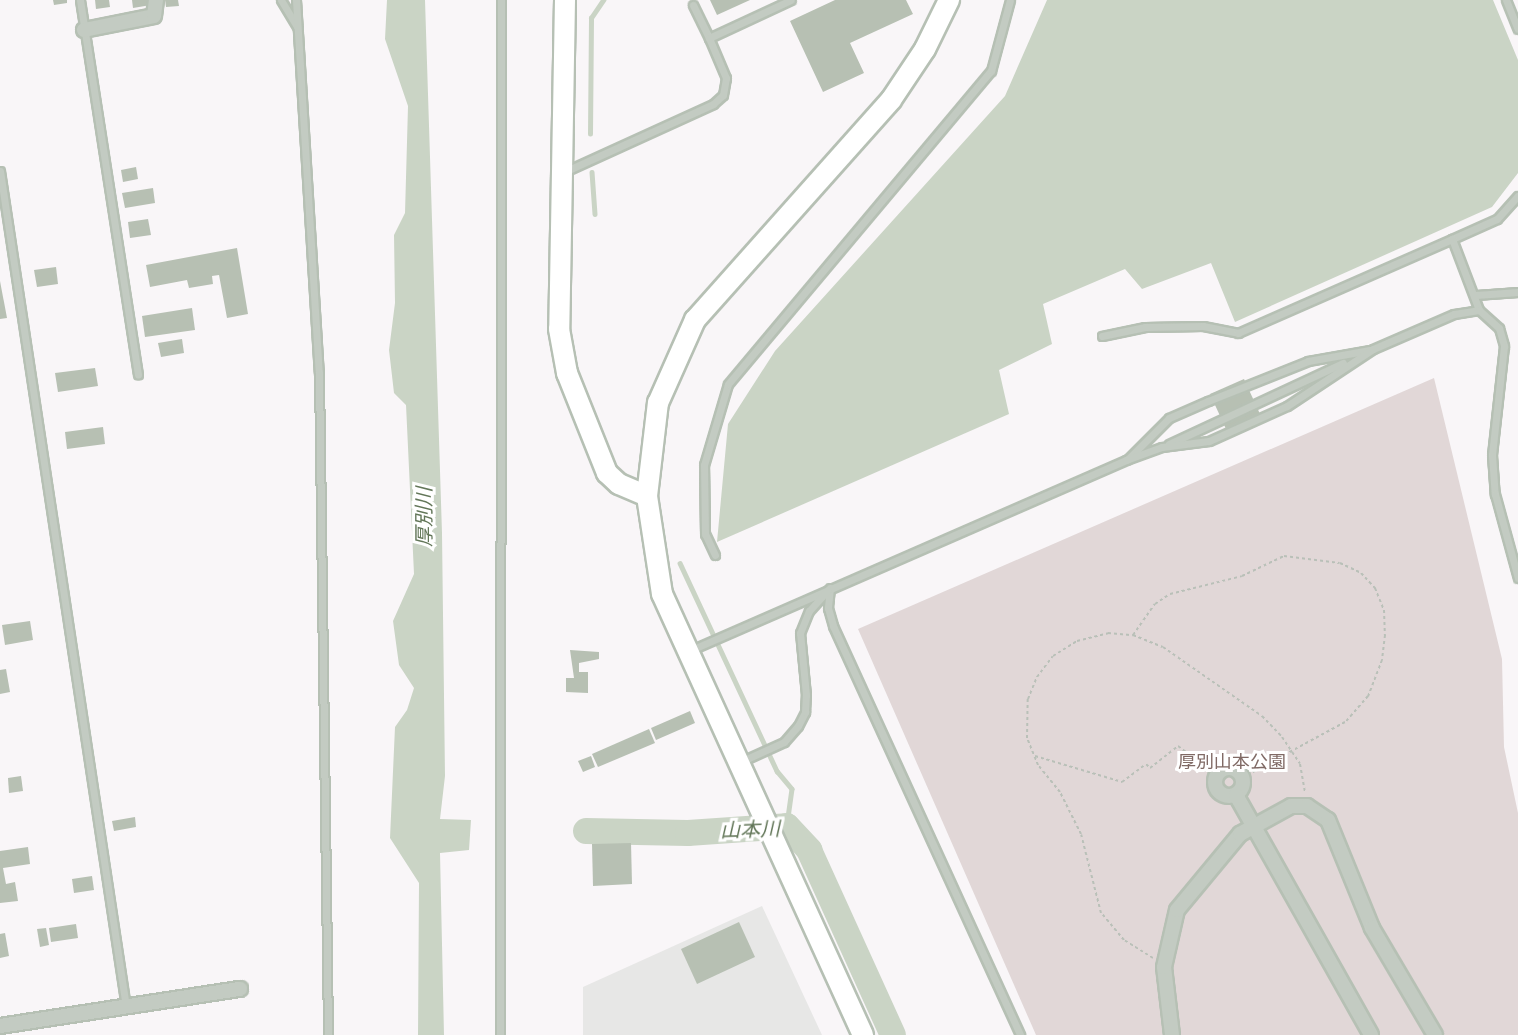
<!DOCTYPE html>
<meta charset="utf-8">
<style>
body{margin:0}
#map{position:relative;width:1518px;height:1035px;overflow:hidden;background:#f9f6f8;font-family:"Space Grotesk","Noto Sans JP",sans-serif}
div>[style]{position:absolute}
[style*='--x']{left:calc(var(--x)*1px);top:calc(var(--y)*1px);width:calc(var(--w)*1px);rotate:calc(var(--a)*1deg)}
.built>*{inset:0;background:#e7e7e6}
.green>*{inset:0;background:#e1d7d7}
.water>*{inset:0;background:#cad4c5}
.stream>*{height:4.5px;margin:-2.25px;padding:0 2.25px;transform-origin:2.25px;border-radius:2.25px;background:#cad4c5}
.river>*{height:26px;margin:-13px;padding:0 13px;transform-origin:13px;border-radius:13px;background:#cad4c5}
.building>*{inset:0;background:#b7c0b3}
.path>*{height:2px;margin-top:-1px;transform-origin:0;background:repeating-linear-gradient(90deg,#b9c0b8 0 3px,transparent 0 6px)}
.roads{filter:drop-shadow(2px 0 #b6c0b4) drop-shadow(-2px 0 #b6c0b4) drop-shadow(0 2px #b6c0b4) drop-shadow(0 -2px #b6c0b4)}
.lane>*{height:7px;margin:-3.5px;padding:0 3.5px;transform-origin:3.5px;border-radius:3.5px;background:#c3cbc2}
.street>*{height:14px;margin:-7px;padding:0 7px;transform-origin:7px;border-radius:7px;background:#c3cbc2}
.street>.ring{margin:-7px;padding:0;box-sizing:content-box;background:none;border:14px solid #c3cbc2;border-radius:50%}
.secondary>*{height:20px;margin:-10px;padding:0 10px;transform-origin:10px;border-radius:10px;background:#fff}
span{translate:-50% -50%;white-space:nowrap;text-align:center;line-height:1.15;-webkit-text-stroke:6px #fff;paint-order:stroke}
.park-label{font-size:18px;color:#806a65}
.water-label{font-size:20px;color:#627658;font-style:italic}
</style>
<div id="map">
<div class="built">
<div style="clip-path:polygon(762px 906px,822px 1035px,583px 1035px,583px 987px)"></div>
</div>
<div class="green">
<div style="clip-path:polygon(1434px 378px,1502px 659px,1504px 747px,1518px 813px,1518px 1035px,1036px 1035px,858px 629px)"></div>
</div>
<div class="water">
<div style="clip-path:polygon(387px 0,425px 0,442px 533px,445px 776px,440px 819px,471px 820px,469px 850px,440px 853px,444px 1035px,418px 1035px,419px 883px,390px 838px,395px 727px,407px 710px,414px 688px,399px 665px,393px 621px,414px 574px,406px 405px,394px 393px,389px 350px,395px 303px,394px 235px,405px 213px,408px 106px,385px 39px)"></div>
<div style="clip-path:polygon(1047px 0,1493px 0,1518px 60px,1518px 173px,1492px 207px,1235px 322px,1211px 263px,1142px 289px,1125px 269px,1043px 304px,1052px 344px,999px 370px,1009px 414px,717px 542px,728px 424px,775px 351px,1005px 96px)"></div>
</div>
<div class="stream">
<div style="--x:590;--y:134;--w:116;--a:-89.5"></div>
<div style="--x:591;--y:18;--w:22;--a:-56"></div>
<div style="--x:592;--y:172;--w:42;--a:85.9"></div>
<div style="--x:680;--y:563;--w:230;--a:65"></div>
<div style="--x:777;--y:771;--w:23;--a:50"></div>
<div style="--x:792;--y:789;--w:37;--a:98"></div>
</div>
<div class="river">
<div style="--x:586;--y:831;--w:102;--a:1.1"></div>
<div style="--x:688;--y:833;--w:99;--a:-4"></div>
<div style="--x:787;--y:826;--w:33;--a:47"></div>
<div style="--x:809;--y:850;--w:203;--a:65.6"></div>
</div>
<div class="building">
<div style="clip-path:polygon(53px 0,67px 0,67px 3px,54px 5px)"></div>
<div style="clip-path:polygon(95px 0,109px 0,110px 7px,96px 9px)"></div>
<div style="clip-path:polygon(132px 0,150px 0,151px 5px,133px 8px)"></div>
<div style="clip-path:polygon(165px 0,178px 0,179px 6px,166px 7px)"></div>
<div style="clip-path:polygon(710px 0,750px 0,717px 15px)"></div>
<div style="clip-path:polygon(835px 0,906px 0,913px 14px,850px 43px,864px 73px,823px 92px,790px 21px)"></div>
<div style="clip-path:polygon(136px 167px,138px 179px,123px 182px,121px 170px)"></div>
<div style="clip-path:polygon(153px 188px,155px 203px,125px 208px,122px 193px)"></div>
<div style="clip-path:polygon(148px 219px,151px 235px,130px 238px,128px 222px)"></div>
<div style="clip-path:polygon(237px 248px,248px 314px,227px 318px,219px 275px,212px 276px,213px 284px,189px 288px,187px 280px,150px 287px,146px 265px)"></div>
<div style="clip-path:polygon(56px 267px,58px 284px,37px 287px,34px 270px)"></div>
<div style="clip-path:polygon(0 281px,7px 318px,0 319px)"></div>
<div style="clip-path:polygon(192px 308px,195px 330px,145px 337px,142px 316px)"></div>
<div style="clip-path:polygon(182px 339px,184px 353px,161px 357px,158px 343px)"></div>
<div style="clip-path:polygon(95px 368px,98px 386px,58px 392px,55px 373px)"></div>
<div style="clip-path:polygon(1244px 379px,1260px 414px,1226px 429px,1210px 394px)"></div>
<div style="clip-path:polygon(103px 427px,105px 444px,67px 449px,65px 432px)"></div>
<div style="clip-path:polygon(30px 621px,33px 640px,5px 645px,2px 625px)"></div>
<div style="clip-path:polygon(570px 650px,599px 652px,599px 659px,579px 663px,579px 672px,588px 672px,588px 693px,566px 692px,566px 678px,574px 678px)"></div>
<div style="clip-path:polygon(6px 669px,10px 692px,0 694px,0 670px)"></div>
<div style="clip-path:polygon(690px 711px,695px 723px,656px 740px,651px 728px)"></div>
<div style="clip-path:polygon(649px 729px,655px 743px,598px 767px,592px 754px)"></div>
<div style="clip-path:polygon(591px 756px,595px 767px,583px 772px,578px 761px)"></div>
<div style="clip-path:polygon(21px 776px,23px 791px,9px 793px,8px 778px)"></div>
<div style="clip-path:polygon(135px 817px,136px 827px,114px 831px,112px 821px)"></div>
<div style="clip-path:polygon(631px 843px,632px 884px,593px 886px,592px 844px)"></div>
<div style="clip-path:polygon(28px 847px,30px 864px,3px 868px,6px 884px,15px 882px,18px 901px,0 903px,0 851px)"></div>
<div style="clip-path:polygon(92px 876px,94px 890px,74px 893px,72px 879px)"></div>
<div style="clip-path:polygon(739px 922px,755px 957px,697px 984px,681px 949px)"></div>
<div style="clip-path:polygon(76px 924px,78px 938px,51px 942px,49px 928px)"></div>
<div style="clip-path:polygon(46px 928px,49px 945px,40px 947px,37px 929px)"></div>
<div style="clip-path:polygon(5px 933px,9px 956px,0 958px,0 934px)"></div>
</div>
<div class="path">
<div style="--x:1133;--y:635;--w:38;--a:-55"></div>
<div style="--x:1155;--y:604;--w:18;--a:-34"></div>
<div style="--x:1170;--y:594;--w:74;--a:-14"></div>
<div style="--x:1242;--y:576;--w:47;--a:-25.5"></div>
<div style="--x:1284;--y:556;--w:56;--a:7.1"></div>
<div style="--x:1340;--y:563;--w:23;--a:25"></div>
<div style="--x:1361;--y:573;--w:21;--a:47"></div>
<div style="--x:1375;--y:588;--w:24;--a:68"></div>
<div style="--x:1384;--y:610;--w:25;--a:88"></div>
<div style="--x:1385;--y:635;--w:25;--a:97"></div>
<div style="--x:1382;--y:660;--w:39;--a:111"></div>
<div style="--x:1368;--y:696;--w:35;--a:131"></div>
<div style="--x:1345;--y:722;--w:117;--a:151.5"></div>
<div style="--x:1035;--y:756;--w:91;--a:16.6"></div>
<div style="--x:1122;--y:782;--w:30;--a:-37"></div>
<div style="--x:1146;--y:764;--w:6;--a:45"></div>
<div style="--x:1150;--y:768;--w:36;--a:-38"></div>
<div style="--x:1178;--y:746;--w:49;--a:36.6"></div>
<div style="--x:1153;--y:958;--w:34;--a:-148"></div>
<div style="--x:1124;--y:940;--w:35;--a:-130"></div>
<div style="--x:1101;--y:913;--w:81;--a:-104.2"></div>
<div style="--x:1081;--y:834;--w:47;--a:-116.6"></div>
<div style="--x:1060;--y:792;--w:35;--a:-129"></div>
<div style="--x:1038;--y:765;--w:29;--a:-112"></div>
<div style="--x:1027;--y:738;--w:39;--a:-89"></div>
<div style="--x:1028;--y:699;--w:24;--a:-68"></div>
<div style="--x:1037;--y:677;--w:26;--a:-53"></div>
<div style="--x:1053;--y:656;--w:28;--a:-32"></div>
<div style="--x:1077;--y:641;--w:32;--a:-14"></div>
<div style="--x:1108;--y:633;--w:25;--a:5"></div>
<div style="--x:1133;--y:635;--w:32;--a:22"></div>
<div style="--x:1163;--y:647;--w:121;--a:34.9"></div>
<div style="--x:1262;--y:716;--w:29;--a:46"></div>
<div style="--x:1282;--y:737;--w:32;--a:56"></div>
<div style="--x:1300;--y:764;--w:28;--a:80"></div>
</div>
<div class="roads">
<div class="lane">
<div style="--x:80;--y:0;--w:379;--a:81.2"></div>
<div style="--x:281;--y:0;--w:31;--a:59"></div>
<div style="--x:296;--y:0;--w:373;--a:86.5"></div>
<div style="--x:319;--y:372;--w:663;--a:89.22"></div>
<div style="--x:1506;--y:0;--w:31;--a:68"></div>
<div style="--x:693;--y:5;--w:37;--a:64"></div>
<div style="--x:0;--y:171;--w:845;--a:81.43"></div>
<div style="--x:564;--y:172;--w:164;--a:-24.5"></div>
<div style="--x:713;--y:104;--w:13;--a:-42"></div>
<div style="--x:723;--y:95;--w:17;--a:-80"></div>
<div style="--x:726;--y:78;--w:43;--a:-113"></div>
<div style="--x:709;--y:38;--w:90;--a:-24.9"></div>
<div style="--x:1476;--y:295;--w:42;--a:-4.1"></div>
<div style="--x:1479;--y:310;--w:76;--a:-110.8"></div>
<div style="--x:1452;--y:239;--w:49;--a:-24"></div>
<div style="--x:1497;--y:219;--w:31;--a:-48"></div>
<div style="--x:1102;--y:336;--w:44;--a:-11.8"></div>
<div style="--x:1145;--y:327;--w:58;--a:-1"></div>
<div style="--x:1203;--y:326;--w:36;--a:11"></div>
<div style="--x:1238;--y:333;--w:234;--a:-23.7"></div>
<div style="--x:1169;--y:444;--w:192;--a:-25"></div>
<div style="--x:1128;--y:459;--w:58;--a:-45"></div>
<div style="--x:1169;--y:418;--w:43;--a:-23.6"></div>
<div style="--x:1208;--y:401;--w:108;--a:-21.8"></div>
<div style="--x:1308;--y:361;--w:63;--a:-10.1"></div>
<div style="--x:715;--y:555;--w:23;--a:-115"></div>
<div style="--x:705;--y:534;--w:69;--a:-90.8"></div>
<div style="--x:704;--y:465;--w:84;--a:-73.5"></div>
<div style="--x:728;--y:384;--w:409;--a:-50"></div>
<div style="--x:991;--y:71;--w:73;--a:-75"></div>
<div style="--x:830;--y:588;--w:20;--a:96"></div>
<div style="--x:828;--y:608;--w:19;--a:74"></div>
<div style="--x:833;--y:626;--w:450;--a:65.4"></div>
<div style="--x:691;--y:650;--w:475;--a:-23.6"></div>
<div style="--x:1126;--y:460;--w:38;--a:-20"></div>
<div style="--x:1162;--y:447;--w:47;--a:-7.3"></div>
<div style="--x:1209;--y:441;--w:85;--a:-24.2"></div>
<div style="--x:1287;--y:406;--w:103;--a:-33.5"></div>
<div style="--x:1373;--y:349;--w:88;--a:-23.4"></div>
<div style="--x:1454;--y:314;--w:25;--a:-9"></div>
<div style="--x:1479;--y:310;--w:27;--a:42"></div>
<div style="--x:1499;--y:328;--w:19;--a:74"></div>
<div style="--x:1504;--y:346;--w:110;--a:96.3"></div>
<div style="--x:1492;--y:455;--w:39;--a:86"></div>
<div style="--x:1495;--y:494;--w:87;--a:74.7"></div>
<div style="--x:740;--y:762;--w:48;--a:-24.4"></div>
<div style="--x:784;--y:742;--w:21;--a:-49"></div>
<div style="--x:798;--y:726;--w:16;--a:-63"></div>
<div style="--x:805;--y:712;--w:17;--a:-87"></div>
<div style="--x:806;--y:695;--w:62;--a:-95.5"></div>
<div style="--x:800;--y:633;--w:24;--a:-68"></div>
<div style="--x:809;--y:611;--w:28;--a:-48"></div>
<div style="--x:500;--y:1035;--w:1035;--a:-89.94"></div>
</div>
<div class="street">
<div style="--x:84;--y:30;--w:71;--a:-11.3"></div>
<div style="--x:154;--y:16;--w:16;--a:-83"></div>
<div class="ring" style="left:1215px;top:768px;width:14px;height:14px"></div>
<div style="--x:1236;--y:795;--w:275;--a:60.6"></div>
<div style="--x:0;--y:1026;--w:243;--a:-8.8"></div>
<div style="--x:1172;--y:1035;--w:68;--a:-96.7"></div>
<div style="--x:1164;--y:967;--w:58;--a:-77.2"></div>
<div style="--x:1177;--y:910;--w:99;--a:-50.3"></div>
<div style="--x:1240;--y:834;--w:58;--a:-28.8"></div>
<div style="--x:1291;--y:806;--w:16;--a:0"></div>
<div style="--x:1307;--y:806;--w:25;--a:34"></div>
<div style="--x:1328;--y:820;--w:117;--a:67.8"></div>
<div style="--x:1372;--y:928;--w:124;--a:59.5"></div>
</div>
<div class="secondary">
<div style="--x:565;--y:0;--w:329;--a:91"></div>
<div style="--x:559;--y:329;--w:45;--a:79.7"></div>
<div style="--x:567;--y:373;--w:108;--a:68.2"></div>
<div style="--x:607;--y:473;--w:16;--a:43"></div>
<div style="--x:619;--y:484;--w:30;--a:23"></div>
<div style="--x:863;--y:1035;--w:485;--a:-114.5"></div>
<div style="--x:662;--y:594;--w:99;--a:-98.7"></div>
<div style="--x:647;--y:496;--w:94;--a:-83.3"></div>
<div style="--x:658;--y:403;--w:91;--a:-66"></div>
<div style="--x:695;--y:320;--w:295;--a:-48.3"></div>
<div style="--x:891;--y:100;--w:61;--a:-56.3"></div>
<div style="--x:925;--y:49;--w:55;--a:-63.9"></div>
</div>
</div>
<div class="park-label">
<span style="left:1232px;top:762px">厚別山本公園</span>
</div>
<div class="water-label">
<span style="left:424px;top:517px;rotate:-90deg">厚別川</span>
<span style="left:750px;top:830px;rotate:-2deg">山本川</span>
</div>
</div>
